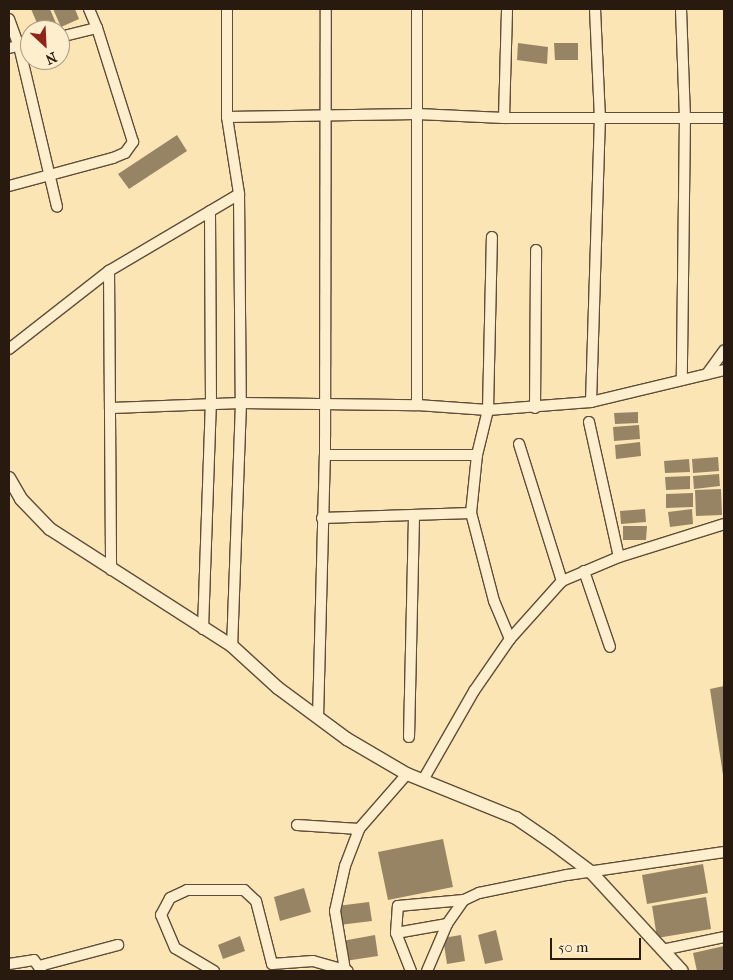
<!DOCTYPE html>
<style>
body{margin:0}
#map{position:relative;width:733px;height:980px;overflow:hidden;background:#fce5b4;font-family:"IM FELL French Canon",serif}
div>[style]{position:absolute}
[style*='--x']{left:calc(var(--x)*1px);top:calc(var(--y)*1px);width:calc(var(--w)*1px);rotate:calc(var(--a)*1deg)}
.building>*{inset:0;background:#978465}
.roads{filter:drop-shadow(1px 0 #5e4d38) drop-shadow(-1px 0 #5e4d38) drop-shadow(0 1px #5e4d38) drop-shadow(0 -1px #5e4d38)}
.minor>*{height:10px;margin:-5px;padding:0 5px;transform-origin:5px;border-radius:5px;background:#fdeece}
.tertiary>*{height:12px;margin:-6px;padding:0 6px;transform-origin:6px;border-radius:6px;background:#fdeece}
span{translate:-50% -50%;white-space:nowrap;text-align:center;line-height:1.15;-webkit-text-stroke:4px #fdeece;paint-order:stroke}
.frame{position:absolute;inset:0;border:10px solid #291a0f;pointer-events:none}
.north{position:absolute;left:20px;top:20px;width:50px;height:50px;box-sizing:border-box;background:#fdeece;border:1px solid #a89982;border-radius:50%;rotate:155deg;font-size:14px;font-weight:700;line-height:20px;text-align:center;color:#291a0f}
.north::after{content:'';display:block;margin:auto;width:18px;height:22px;background:#8f2418;clip-path:polygon(50% 0,100% 100%,50% 72%,0 100%)}
.scale{position:absolute;left:550px;top:938px;width:91px;height:22px;box-sizing:border-box;border:2px solid #291a0f;border-top:0;padding-left:6px;font-size:15px;line-height:18px;white-space:nowrap;color:#291a0f;-webkit-text-stroke:4px #fdeece;paint-order:stroke}
</style>
<div id="map">
<div class="building">
<div style="clip-path:polygon(31px 9px,50px 9px,58px 28px,40px 30px)"></div>
<div style="clip-path:polygon(53px 9px,75px 9px,79px 19px,61px 27px)"></div>
<div style="clip-path:polygon(518px 43px,548px 47px,547px 64px,517px 60px)"></div>
<div style="clip-path:polygon(554px 43px,578px 43px,578px 60px,555px 60px)"></div>
<div style="clip-path:polygon(177px 135px,187px 151px,129px 189px,118px 174px)"></div>
<div style="clip-path:polygon(638px 412px,638px 423px,615px 424px,614px 413px)"></div>
<div style="clip-path:polygon(639px 425px,640px 439px,614px 441px,613px 427px)"></div>
<div style="clip-path:polygon(640px 442px,641px 456px,616px 459px,615px 445px)"></div>
<div style="clip-path:polygon(718px 457px,719px 471px,693px 473px,692px 459px)"></div>
<div style="clip-path:polygon(689px 459px,690px 472px,665px 473px,664px 461px)"></div>
<div style="clip-path:polygon(719px 474px,720px 486px,694px 489px,693px 476px)"></div>
<div style="clip-path:polygon(690px 476px,690px 489px,666px 490px,665px 477px)"></div>
<div style="clip-path:polygon(721px 489px,722px 515px,696px 516px,695px 490px)"></div>
<div style="clip-path:polygon(693px 493px,693px 507px,666px 508px,666px 494px)"></div>
<div style="clip-path:polygon(645px 509px,646px 522px,621px 524px,620px 511px)"></div>
<div style="clip-path:polygon(692px 509px,693px 524px,670px 527px,668px 512px)"></div>
<div style="clip-path:polygon(623px 526px,647px 526px,646px 540px,623px 540px)"></div>
<div style="clip-path:polygon(724px 686px,724px 775px,723px 775px,710px 689px)"></div>
<div style="clip-path:polygon(443px 839px,453px 887px,388px 900px,378px 852px)"></div>
<div style="clip-path:polygon(703px 864px,708px 893px,647px 904px,642px 875px)"></div>
<div style="clip-path:polygon(304px 888px,311px 912px,280px 921px,274px 897px)"></div>
<div style="clip-path:polygon(706px 897px,711px 929px,657px 938px,652px 906px)"></div>
<div style="clip-path:polygon(369px 902px,372px 921px,339px 925px,337px 906px)"></div>
<div style="clip-path:polygon(496px 930px,503px 960px,485px 964px,478px 935px)"></div>
<div style="clip-path:polygon(375px 935px,378px 956px,345px 961px,342px 941px)"></div>
<div style="clip-path:polygon(461px 935px,465px 961px,447px 964px,443px 938px)"></div>
<div style="clip-path:polygon(240px 936px,245px 951px,223px 959px,218px 945px)"></div>
<div style="clip-path:polygon(724px 946px,724px 971px,697px 971px,693px 953px)"></div>
</div>
<div class="roads">
<div class="minor">
<div style="--x:227;--y:9;--w:108;--a:90"></div>
<div style="--x:227;--y:117;--w:78;--a:81.1"></div>
<div style="--x:239;--y:194;--w:209;--a:89.5"></div>
<div style="--x:241;--y:403;--w:243;--a:92.1"></div>
<div style="--x:417;--y:9;--w:396;--a:90"></div>
<div style="--x:417;--y:405;--w:71;--a:4"></div>
<div style="--x:488;--y:410;--w:173;--a:-88.7"></div>
<div style="--x:681;--y:9;--w:107;--a:87.9"></div>
<div style="--x:685;--y:116;--w:264;--a:90.7"></div>
<div style="--x:9;--y:19;--w:29;--a:70"></div>
<div style="--x:19;--y:46;--w:165;--a:76.7"></div>
<div style="--x:60;--y:37;--w:38;--a:-14"></div>
<div style="--x:97;--y:28;--w:21;--a:-113"></div>
<div style="--x:9;--y:48;--w:22;--a:-13"></div>
<div style="--x:227;--y:117;--w:190;--a:-0.9"></div>
<div style="--x:417;--y:114;--w:87;--a:2.6"></div>
<div style="--x:504;--y:118;--w:220;--a:0"></div>
<div style="--x:504;--y:118;--w:109;--a:-88.4"></div>
<div style="--x:9;--y:186;--w:108;--a:-15.1"></div>
<div style="--x:113;--y:158;--w:13;--a:-23"></div>
<div style="--x:125;--y:153;--w:14;--a:-54"></div>
<div style="--x:133;--y:142;--w:120;--a:-107.5"></div>
<div style="--x:109;--y:271;--w:299;--a:89.6"></div>
<div style="--x:9;--y:349;--w:127;--a:-38"></div>
<div style="--x:109;--y:271;--w:151;--a:-30.6"></div>
<div style="--x:707;--y:374;--w:29;--a:-54"></div>
<div style="--x:591;--y:402;--w:283;--a:-88.2"></div>
<div style="--x:600;--y:119;--w:110;--a:-92.6"></div>
<div style="--x:112;--y:408;--w:129;--a:-2.2"></div>
<div style="--x:241;--y:403;--w:176;--a:0.7"></div>
<div style="--x:535;--y:408;--w:158;--a:-89.6"></div>
<div style="--x:589;--y:422;--w:138;--a:77.5"></div>
<div style="--x:519;--y:444;--w:144;--a:72.6"></div>
<div style="--x:325;--y:455;--w:152;--a:0"></div>
<div style="--x:322;--y:518;--w:149;--a:-1.9"></div>
<div style="--x:584;--y:571;--w:80;--a:71.1"></div>
<div style="--x:203;--y:629;--w:225;--a:-88"></div>
<div style="--x:211;--y:404;--w:193;--a:-90.3"></div>
<div style="--x:510;--y:639;--w:41;--a:-112.8"></div>
<div style="--x:494;--y:601;--w:91;--a:-104.6"></div>
<div style="--x:471;--y:513;--w:58;--a:-84.1"></div>
<div style="--x:477;--y:455;--w:46;--a:-76.3"></div>
<div style="--x:488;--y:410;--w:103;--a:-4.4"></div>
<div style="--x:591;--y:402;--w:137;--a:-13.5"></div>
<div style="--x:318;--y:718;--w:263;--a:-88.5"></div>
<div style="--x:325;--y:455;--w:446;--a:-89.9"></div>
<div style="--x:409;--y:737;--w:220;--a:-88.7"></div>
<div style="--x:423;--y:780;--w:103;--a:-60.2"></div>
<div style="--x:474;--y:691;--w:63;--a:-55.3"></div>
<div style="--x:510;--y:639;--w:78;--a:-48.1"></div>
<div style="--x:562;--y:581;--w:62;--a:-22.8"></div>
<div style="--x:619;--y:557;--w:110;--a:-17.4"></div>
<div style="--x:297;--y:825;--w:62;--a:3.7"></div>
<div style="--x:396;--y:933;--w:52;--a:-10"></div>
<div style="--x:662;--y:950;--w:63;--a:-11.8"></div>
<div style="--x:9;--y:964;--w:25;--a:-9"></div>
<div style="--x:34;--y:960;--w:12;--a:55"></div>
<div style="--x:39;--y:966;--w:82;--a:-14.9"></div>
<div style="--x:345;--y:970;--w:60;--a:-99.6"></div>
<div style="--x:335;--y:911;--w:46;--a:-77.5"></div>
<div style="--x:345;--y:866;--w:40;--a:-69"></div>
<div style="--x:359;--y:829;--w:73;--a:-48.9"></div>
<div style="--x:214;--y:971;--w:45;--a:-149.5"></div>
<div style="--x:175;--y:948;--w:36;--a:-113"></div>
<div style="--x:161;--y:915;--w:19;--a:-62"></div>
<div style="--x:170;--y:898;--w:19;--a:-25"></div>
<div style="--x:187;--y:890;--w:57;--a:0"></div>
<div style="--x:244;--y:890;--w:16;--a:43"></div>
<div style="--x:256;--y:901;--w:65;--a:75.7"></div>
<div style="--x:272;--y:964;--w:41;--a:-4.2"></div>
<div style="--x:313;--y:961;--w:36;--a:16"></div>
<div style="--x:411;--y:971;--w:41;--a:-111.5"></div>
<div style="--x:396;--y:933;--w:27;--a:-86"></div>
<div style="--x:398;--y:906;--w:66;--a:-5.2"></div>
<div style="--x:427;--y:971;--w:51;--a:-66.9"></div>
<div style="--x:447;--y:924;--w:29;--a:-55"></div>
<div style="--x:464;--y:900;--w:17;--a:-25"></div>
<div style="--x:479;--y:893;--w:90;--a:-11.6"></div>
<div style="--x:567;--y:875;--w:159;--a:-8.3"></div>
</div>
<div class="tertiary">
<div style="--x:9;--y:478;--w:24;--a:60"></div>
<div style="--x:21;--y:499;--w:42;--a:46"></div>
<div style="--x:50;--y:529;--w:216;--a:32.7"></div>
<div style="--x:232;--y:646;--w:62;--a:42.4"></div>
<div style="--x:278;--y:688;--w:86;--a:36.5"></div>
<div style="--x:347;--y:739;--w:69;--a:30.3"></div>
<div style="--x:407;--y:774;--w:118;--a:22"></div>
<div style="--x:516;--y:818;--w:42;--a:34.4"></div>
<div style="--x:551;--y:842;--w:50;--a:36.9"></div>
<div style="--x:591;--y:872;--w:134;--a:47.4"></div>
</div>
</div>
<div class="frame"></div>
<div class="north">N</div>
<div class="scale">50 m</div>
</div>
